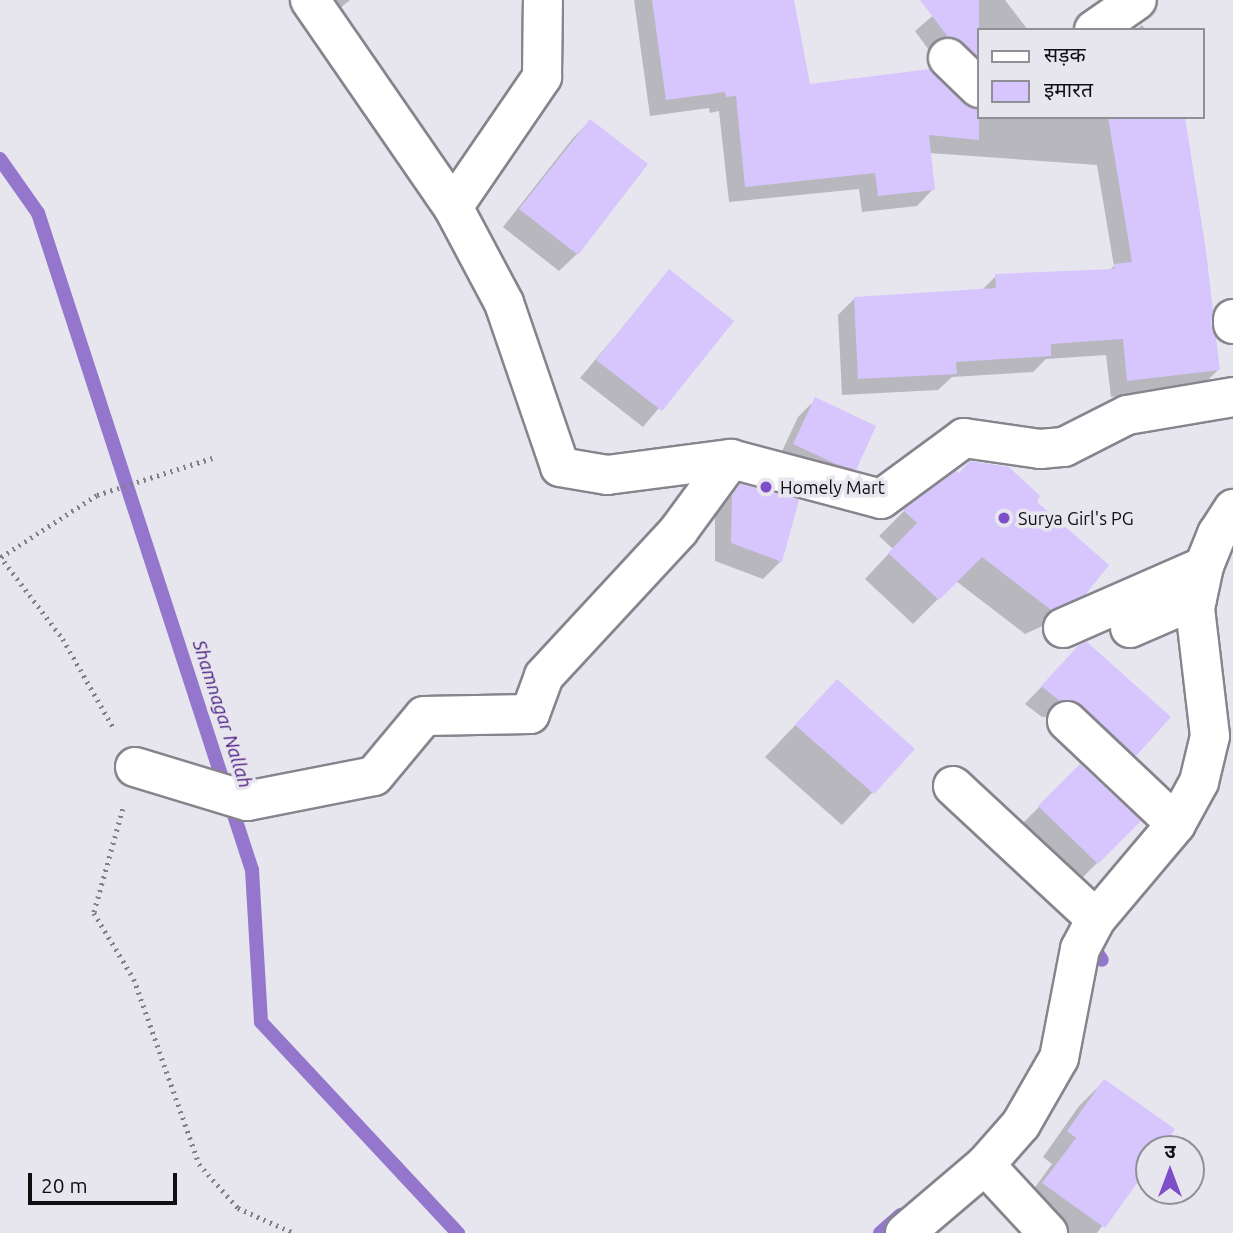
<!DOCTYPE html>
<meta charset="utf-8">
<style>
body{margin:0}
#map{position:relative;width:1233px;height:1233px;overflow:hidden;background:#e7e5ee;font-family:Ubuntu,"Noto Sans Devanagari",sans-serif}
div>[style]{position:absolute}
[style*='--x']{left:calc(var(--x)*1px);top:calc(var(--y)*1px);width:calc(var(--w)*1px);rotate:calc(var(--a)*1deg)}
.shadow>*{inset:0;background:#0003}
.stream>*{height:14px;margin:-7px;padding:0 7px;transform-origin:7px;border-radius:7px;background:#9477cd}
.building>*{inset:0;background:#d6c6fd}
.path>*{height:4.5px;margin-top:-2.25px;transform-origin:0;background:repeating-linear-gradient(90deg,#828086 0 2px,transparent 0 7px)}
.roads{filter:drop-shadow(2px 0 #87848d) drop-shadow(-2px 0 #87848d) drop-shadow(0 2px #87848d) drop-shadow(0 -2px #87848d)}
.minor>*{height:38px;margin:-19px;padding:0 19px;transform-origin:19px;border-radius:19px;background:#fff}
.dots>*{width:19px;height:19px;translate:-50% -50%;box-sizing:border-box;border:4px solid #e7e5ee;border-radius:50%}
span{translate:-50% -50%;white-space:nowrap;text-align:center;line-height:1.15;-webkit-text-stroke:7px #e7e5ee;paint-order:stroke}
.poi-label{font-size:18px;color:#100f12}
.left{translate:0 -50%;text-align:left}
.water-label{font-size:19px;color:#47187f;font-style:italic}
.legend{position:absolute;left:977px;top:28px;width:228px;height:91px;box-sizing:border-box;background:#e7e5ee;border:2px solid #918f96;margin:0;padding:9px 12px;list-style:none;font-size:21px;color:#100f12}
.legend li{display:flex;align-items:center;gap:14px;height:35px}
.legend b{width:35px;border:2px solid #918f96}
.north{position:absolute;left:1135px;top:1135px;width:70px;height:70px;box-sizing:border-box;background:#e7e5ee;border:2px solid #918f96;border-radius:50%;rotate:0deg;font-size:19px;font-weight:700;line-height:28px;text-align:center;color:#100f12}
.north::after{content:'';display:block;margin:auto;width:24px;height:32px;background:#7d4ec7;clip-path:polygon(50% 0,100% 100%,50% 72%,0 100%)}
.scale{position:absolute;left:28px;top:1173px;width:149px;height:32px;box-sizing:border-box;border:4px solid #100f12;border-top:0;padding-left:9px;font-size:21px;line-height:24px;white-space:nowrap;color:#100f12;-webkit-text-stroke:5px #e7e5ee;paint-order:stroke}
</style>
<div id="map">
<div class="shadow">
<div style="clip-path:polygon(324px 0,350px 0,334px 13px)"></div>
<div style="clip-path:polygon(634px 0,792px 0,808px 86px,929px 71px,972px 111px,979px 111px,979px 117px,1183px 117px,1209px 324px,1218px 370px,1202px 386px,1111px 397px,1106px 355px,1046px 359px,1033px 372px,952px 377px,938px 390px,842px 395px,838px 315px,855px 298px,981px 291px,996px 276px,1109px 271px,1114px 266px,1097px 165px,929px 153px,933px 189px,917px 206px,862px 212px,859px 189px,729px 202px,719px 111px,710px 113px,709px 108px,650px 116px)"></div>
<div style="clip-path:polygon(951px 0,1005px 0,1028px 30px,979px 30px,979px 91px,931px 53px,915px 31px)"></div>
<div style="clip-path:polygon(1142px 25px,1146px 30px,1136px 30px)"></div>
<div style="clip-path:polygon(590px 121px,577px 254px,559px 271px,503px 227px,573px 138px)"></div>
<div style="clip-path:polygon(669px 272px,732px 321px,643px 427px,580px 378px)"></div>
<div style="clip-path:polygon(815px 400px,854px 469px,837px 486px,777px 462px,798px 417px)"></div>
<div style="clip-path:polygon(956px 473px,1035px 503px,1083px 593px,1058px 619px,1025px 634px,956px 581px,913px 624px,865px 579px,893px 549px,879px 536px,904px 511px)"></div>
<div style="clip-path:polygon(740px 486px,781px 561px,763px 579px,715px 561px,715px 514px)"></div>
<div style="clip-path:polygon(1067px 660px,1169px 717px,1118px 773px,1053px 716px,1042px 717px,1025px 704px)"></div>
<div style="clip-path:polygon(837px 681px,913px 749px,842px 825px,765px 757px)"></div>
<div style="clip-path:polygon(1080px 766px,1139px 821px,1066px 894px,1008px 838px)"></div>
<div style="clip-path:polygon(1104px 1081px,1159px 1149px,1149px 1149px,1149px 1163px,1097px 1233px,1053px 1233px,1019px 1209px,1052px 1164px,1043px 1157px,1079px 1106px)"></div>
</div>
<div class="stream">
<div style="--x:0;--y:159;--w:66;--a:54.9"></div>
<div style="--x:38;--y:213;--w:691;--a:71.96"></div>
<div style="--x:252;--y:870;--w:152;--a:86.6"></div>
<div style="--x:261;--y:1022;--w:289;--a:47"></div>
<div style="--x:1088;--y:940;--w:24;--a:55"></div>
<div style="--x:880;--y:1233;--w:28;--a:-41"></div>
</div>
<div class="building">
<div style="clip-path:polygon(652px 0,794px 0,810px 84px,930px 69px,964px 104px,979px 109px,979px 140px,929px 135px,935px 190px,878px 196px,875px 173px,745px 187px,736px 96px,726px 97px,725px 92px,666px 100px)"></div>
<div style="clip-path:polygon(920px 0,979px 0,979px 58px,963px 42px,948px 37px)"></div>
<div style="clip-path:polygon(1108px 117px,1185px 117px,1206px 251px,1213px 311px,1211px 325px,1216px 337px,1220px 370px,1127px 381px,1123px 339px,1051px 344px,1051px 356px,956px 362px,957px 374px,858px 379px,854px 297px,996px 288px,995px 274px,1114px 269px,1114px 264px,1132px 262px)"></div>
<div style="clip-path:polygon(590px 119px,648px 164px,578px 255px,519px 209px)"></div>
<div style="clip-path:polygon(669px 269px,734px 321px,662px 411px,596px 360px)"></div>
<div style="clip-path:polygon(815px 397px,876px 426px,856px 470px,836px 464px,793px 444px)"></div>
<div style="clip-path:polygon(970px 461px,1009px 467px,1040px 496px,1037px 502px,1109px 565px,1085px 595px,1051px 610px,982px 557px,939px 600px,888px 553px,917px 523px,903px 510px,956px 471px,959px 473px)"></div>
<div style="clip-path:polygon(740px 484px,799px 500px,782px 562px,731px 543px,732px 495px)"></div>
<div style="clip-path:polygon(1087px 642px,1171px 717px,1136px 756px,1082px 705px,1071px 700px,1060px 701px,1041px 686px,1079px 645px)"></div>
<div style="clip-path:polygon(837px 679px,915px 749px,874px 794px,795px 725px)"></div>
<div style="clip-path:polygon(1080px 764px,1141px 821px,1098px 864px,1038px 806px)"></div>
<div style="clip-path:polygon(1104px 1079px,1175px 1129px,1161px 1149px,1149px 1149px,1149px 1166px,1105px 1228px,1042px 1183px,1076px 1138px,1067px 1131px)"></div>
</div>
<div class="path">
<div style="--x:0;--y:556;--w:104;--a:52.8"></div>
<div style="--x:63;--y:639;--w:101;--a:60.4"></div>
<div style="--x:1;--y:557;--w:114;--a:-32.9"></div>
<div style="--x:97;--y:495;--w:121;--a:-17.8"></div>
<div style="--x:123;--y:809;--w:108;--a:105.6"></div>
<div style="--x:94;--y:913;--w:77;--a:58.8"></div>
<div style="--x:134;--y:979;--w:196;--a:70.6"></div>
<div style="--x:199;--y:1164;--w:59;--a:48.4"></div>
<div style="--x:238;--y:1208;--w:61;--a:24.1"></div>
</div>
<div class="roads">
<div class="minor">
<div style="--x:310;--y:0;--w:252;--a:55.4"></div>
<div style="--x:453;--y:207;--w:109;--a:62"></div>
<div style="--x:504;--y:303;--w:173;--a:71.1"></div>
<div style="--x:560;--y:467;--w:48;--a:9.7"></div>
<div style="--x:607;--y:475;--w:125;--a:-7.4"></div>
<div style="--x:731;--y:459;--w:155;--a:14.9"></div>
<div style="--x:881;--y:499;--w:103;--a:-36.3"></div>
<div style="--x:964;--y:438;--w:77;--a:8.2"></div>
<div style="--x:1040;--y:449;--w:24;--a:-5"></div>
<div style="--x:1064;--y:447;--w:71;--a:-26.9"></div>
<div style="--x:1127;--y:415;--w:108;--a:-9.6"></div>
<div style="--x:1094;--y:30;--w:52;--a:-34.9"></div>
<div style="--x:948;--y:58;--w:43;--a:44.1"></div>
<div style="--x:453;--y:207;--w:158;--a:-55.6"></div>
<div style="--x:542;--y:77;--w:77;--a:-89.3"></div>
<div style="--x:1233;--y:319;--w:5;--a:90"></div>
<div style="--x:1063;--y:628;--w:154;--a:-23.7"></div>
<div style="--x:1130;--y:628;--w:73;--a:-23.4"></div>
<div style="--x:1067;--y:721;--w:150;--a:43.4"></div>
<div style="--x:135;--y:767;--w:117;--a:16.9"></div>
<div style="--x:247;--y:801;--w:129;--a:-11.1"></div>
<div style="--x:374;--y:776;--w:78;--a:-50.2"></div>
<div style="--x:424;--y:716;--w:106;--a:-1.1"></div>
<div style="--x:530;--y:714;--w:40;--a:-69.8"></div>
<div style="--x:544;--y:676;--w:199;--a:-47.2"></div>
<div style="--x:679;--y:530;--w:88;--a:-53.8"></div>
<div style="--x:953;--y:786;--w:195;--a:42.9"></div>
<div style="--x:985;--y:1165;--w:93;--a:47.2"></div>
<div style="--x:905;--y:1233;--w:105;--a:-40.4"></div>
<div style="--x:985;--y:1165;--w:55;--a:-48.7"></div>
<div style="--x:1021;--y:1124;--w:76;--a:-60.1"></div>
<div style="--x:1059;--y:1058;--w:111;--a:-79.1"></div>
<div style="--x:1080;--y:949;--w:34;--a:-62"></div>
<div style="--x:1096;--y:919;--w:124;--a:-49.9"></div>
<div style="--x:1176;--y:824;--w:48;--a:-61.3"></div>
<div style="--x:1199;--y:782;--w:47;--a:-76.6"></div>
<div style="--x:1210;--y:736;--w:129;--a:-96.7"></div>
<div style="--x:1195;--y:608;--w:43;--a:-77.9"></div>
<div style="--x:1204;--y:566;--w:35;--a:-68"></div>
<div style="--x:1217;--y:534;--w:30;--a:-57"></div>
</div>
</div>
<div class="dots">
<div style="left:766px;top:487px;background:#7d4ec7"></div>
<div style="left:1004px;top:518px;background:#7d4ec7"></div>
</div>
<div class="poi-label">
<span class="left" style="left:780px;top:487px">Homely Mart</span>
<span class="left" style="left:1018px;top:518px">Surya Girl's PG</span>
</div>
<div class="water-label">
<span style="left:222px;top:714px;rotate:72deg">Shamnagar Nallah</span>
</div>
<ul class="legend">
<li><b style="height:9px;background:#fff"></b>सड़क</li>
<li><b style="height:19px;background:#d6c6fd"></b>इमारत</li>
</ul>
<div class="north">उ</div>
<div class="scale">20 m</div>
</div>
